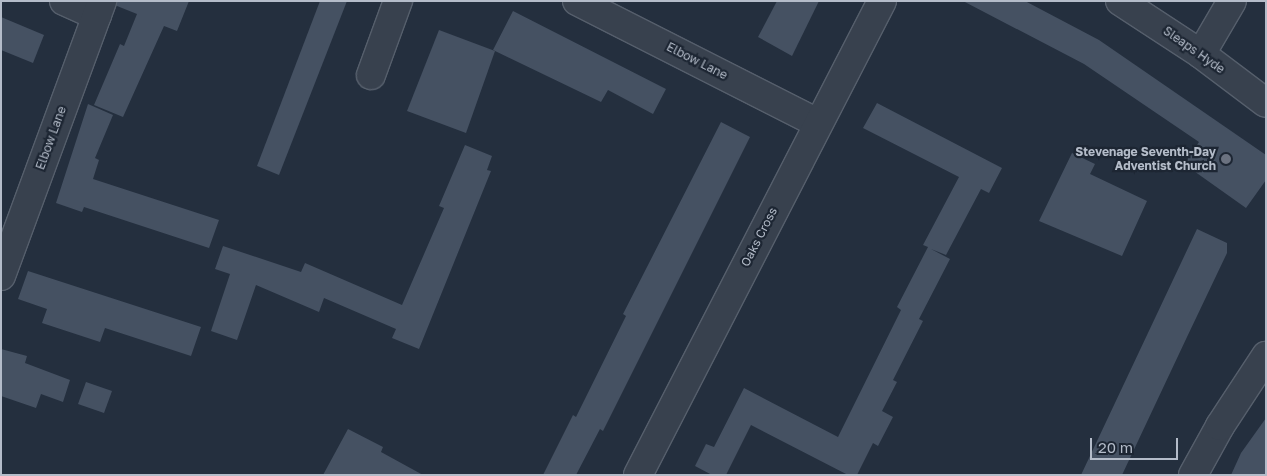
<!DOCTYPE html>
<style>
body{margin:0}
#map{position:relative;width:1267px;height:476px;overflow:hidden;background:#242f3e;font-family:"Golos Text",sans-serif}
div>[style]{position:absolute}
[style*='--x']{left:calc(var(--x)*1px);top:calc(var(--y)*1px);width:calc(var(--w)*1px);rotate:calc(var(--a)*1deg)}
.building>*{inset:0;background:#455162}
.roads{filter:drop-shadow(1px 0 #565f6c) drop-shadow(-1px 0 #565f6c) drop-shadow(0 1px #565f6c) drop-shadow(0 -1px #565f6c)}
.minor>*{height:28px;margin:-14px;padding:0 14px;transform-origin:14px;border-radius:14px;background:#38414e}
.dots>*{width:14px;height:14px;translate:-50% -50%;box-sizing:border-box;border:2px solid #1d2633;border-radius:50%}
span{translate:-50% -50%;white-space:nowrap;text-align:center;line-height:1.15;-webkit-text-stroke:4.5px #1d2633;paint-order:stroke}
.street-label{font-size:12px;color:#b4bcc9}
.poi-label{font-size:12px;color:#b4bcc9;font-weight:700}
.right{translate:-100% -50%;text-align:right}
.frame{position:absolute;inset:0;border:2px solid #b4bcc9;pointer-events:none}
.scale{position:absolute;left:1090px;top:438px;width:88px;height:22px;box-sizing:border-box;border:2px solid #b4bcc9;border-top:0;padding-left:6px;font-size:15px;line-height:18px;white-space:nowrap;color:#b4bcc9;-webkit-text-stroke:4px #1d2633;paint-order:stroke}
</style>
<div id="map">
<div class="building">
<div style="clip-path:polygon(117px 1px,189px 1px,177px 31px,164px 26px,123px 117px,94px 105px,120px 44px,124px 46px,137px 14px,117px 6px)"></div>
<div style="clip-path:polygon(320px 1px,347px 1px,279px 175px,257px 166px)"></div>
<div style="clip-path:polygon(777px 1px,819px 1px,792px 56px,758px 37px)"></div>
<div style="clip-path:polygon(963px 1px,1025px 1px,1099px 40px,1266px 155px,1266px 180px,1246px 208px,1184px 164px,1199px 142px,1084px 64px)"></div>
<div style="clip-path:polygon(513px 11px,666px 89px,653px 114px,608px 90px,601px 102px,493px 50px)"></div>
<div style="clip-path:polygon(1px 17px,44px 35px,33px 63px,1px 50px)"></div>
<div style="clip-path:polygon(439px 30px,495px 51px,466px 133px,407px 111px)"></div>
<div style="clip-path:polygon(877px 103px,1002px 168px,989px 193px,981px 189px,946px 255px,931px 249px,950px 259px,919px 319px,923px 321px,893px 380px,897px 382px,882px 411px,893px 417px,878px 446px,873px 443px,857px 475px,848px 475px,751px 425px,726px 475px,712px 475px,695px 466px,706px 444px,714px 447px,744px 388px,838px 437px,901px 310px,897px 307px,928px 247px,923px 245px,959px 177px,863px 128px)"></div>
<div style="clip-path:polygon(88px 104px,113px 115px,95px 158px,99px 160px,93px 179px,219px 220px,209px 248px,84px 207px,82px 212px,56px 203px)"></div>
<div style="clip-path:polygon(721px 122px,750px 137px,603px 431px,600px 429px,576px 475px,543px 475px,573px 415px,576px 417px,626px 316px,623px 314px)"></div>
<div style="clip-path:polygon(465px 145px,492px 156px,487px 170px,491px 171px,419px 349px,392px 338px,396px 329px,324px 298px,319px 312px,256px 285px,237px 340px,211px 331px,230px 274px,215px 269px,223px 246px,301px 272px,305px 263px,402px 305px,444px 208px,439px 206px)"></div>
<div style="clip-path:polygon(1072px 153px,1095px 164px,1090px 174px,1147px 201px,1122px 256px,1039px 221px)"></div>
<div style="clip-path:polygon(1197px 229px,1227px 243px,1227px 253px,1187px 337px,1122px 475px,1081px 475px)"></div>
<div style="clip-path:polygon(28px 271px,201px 327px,191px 356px,105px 328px,100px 342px,42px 323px,47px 309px,18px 299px)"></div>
<div style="clip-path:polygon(1px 349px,27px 356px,25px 363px,70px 380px,63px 402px,41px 394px,36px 408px,1px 396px)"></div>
<div style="clip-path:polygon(86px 382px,112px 391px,104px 413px,78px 404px)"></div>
<div style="clip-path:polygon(1266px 418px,1266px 475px,1231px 475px,1241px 453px)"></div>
<div style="clip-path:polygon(348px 429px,383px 447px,381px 452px,423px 475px,323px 475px)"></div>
</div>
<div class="roads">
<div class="minor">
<div style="--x:64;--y:1;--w:36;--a:24"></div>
<div style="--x:577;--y:1;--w:269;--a:26.9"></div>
<div style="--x:1120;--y:1;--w:97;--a:33.2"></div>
<div style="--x:1201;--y:54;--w:81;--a:37"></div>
<div style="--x:1201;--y:54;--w:61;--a:-59.7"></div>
<div style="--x:371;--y:75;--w:79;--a:-70"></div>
<div style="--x:1;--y:276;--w:293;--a:-69.8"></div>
<div style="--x:638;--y:475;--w:533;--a:-62.76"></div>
<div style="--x:1193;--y:475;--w:56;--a:-61.1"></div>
<div style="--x:1220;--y:426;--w:84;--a:-56.7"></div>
</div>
</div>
<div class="dots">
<div style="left:1226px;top:159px;background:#6b7280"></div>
</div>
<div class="street-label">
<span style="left:1194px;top:50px;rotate:35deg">Sleaps Hyde</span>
<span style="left:697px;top:61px;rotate:27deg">Elbow Lane</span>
<span style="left:51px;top:138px;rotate:-70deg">Elbow Lane</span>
<span style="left:759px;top:237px;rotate:-63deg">Oaks Cross</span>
</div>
<div class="poi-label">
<span class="right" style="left:1216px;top:159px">Stevenage Seventh-Day<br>Adventist Church</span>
</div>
<div class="frame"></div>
<div class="scale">20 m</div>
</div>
